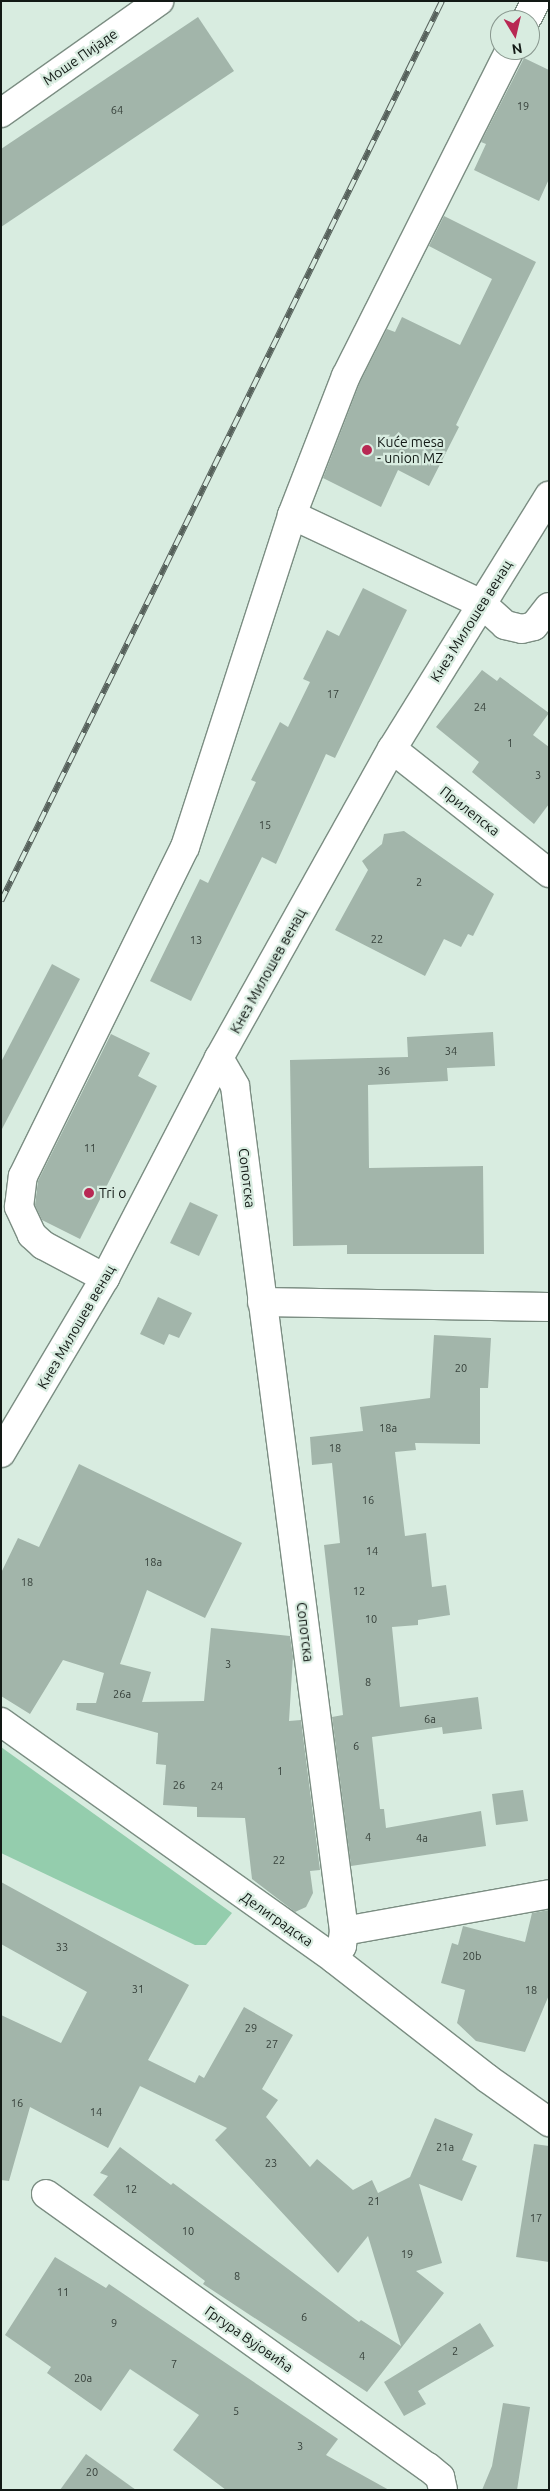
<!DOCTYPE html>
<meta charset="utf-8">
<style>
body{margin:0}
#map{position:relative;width:550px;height:2491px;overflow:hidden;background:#d8ece0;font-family:Ubuntu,sans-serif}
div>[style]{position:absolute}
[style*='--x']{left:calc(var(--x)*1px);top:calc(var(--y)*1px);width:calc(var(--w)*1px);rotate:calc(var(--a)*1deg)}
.green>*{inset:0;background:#94cdad}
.building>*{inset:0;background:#a2b5aa}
.roads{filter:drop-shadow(1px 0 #7b8d82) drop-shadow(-1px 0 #7b8d82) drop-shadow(0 1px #7b8d82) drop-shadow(0 -1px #7b8d82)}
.minor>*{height:28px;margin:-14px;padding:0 14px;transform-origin:14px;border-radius:14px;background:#fff}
.rail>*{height:5.5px;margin-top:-2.75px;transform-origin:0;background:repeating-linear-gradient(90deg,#d8ece0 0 11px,#56615b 0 22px);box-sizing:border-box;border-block:1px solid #56615b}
.dots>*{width:14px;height:14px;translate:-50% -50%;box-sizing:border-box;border:2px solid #d8ece0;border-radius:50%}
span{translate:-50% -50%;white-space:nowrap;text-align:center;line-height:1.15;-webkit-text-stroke:4.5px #d8ece0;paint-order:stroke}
.number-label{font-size:11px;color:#36403a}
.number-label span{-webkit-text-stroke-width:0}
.street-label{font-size:14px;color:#121915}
.poi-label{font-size:14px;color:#121915}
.left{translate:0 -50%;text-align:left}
.frame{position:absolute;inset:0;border:2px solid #121915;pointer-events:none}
.north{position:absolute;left:490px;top:10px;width:50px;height:50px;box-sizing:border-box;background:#d8ece0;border:1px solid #89988f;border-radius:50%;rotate:171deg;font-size:14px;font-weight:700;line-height:20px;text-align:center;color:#121915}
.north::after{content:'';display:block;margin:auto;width:18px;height:22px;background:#b82853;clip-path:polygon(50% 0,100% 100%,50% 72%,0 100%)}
</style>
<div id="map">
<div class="green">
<div style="clip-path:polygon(1px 1747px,232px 1913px,206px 1945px,195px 1945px,1px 1853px)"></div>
</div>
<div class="building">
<div style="clip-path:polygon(198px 17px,234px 71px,1px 227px,1px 149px)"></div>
<div style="clip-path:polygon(524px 58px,549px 70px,549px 179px,539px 201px,474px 170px,486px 144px,481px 142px)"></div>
<div style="clip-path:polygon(444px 216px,536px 262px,456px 425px,459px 427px,429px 486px,398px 470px,381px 507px,323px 478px,360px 382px,387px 329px,395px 332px,402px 317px,460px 345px,492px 279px,429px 246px)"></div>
<div style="clip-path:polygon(363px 588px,407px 610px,335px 758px,326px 754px,276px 864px,262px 857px,191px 1001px,150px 981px,200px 879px,208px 883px,256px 782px,251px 780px,280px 722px,288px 727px,310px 682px,303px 679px,327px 630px,339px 636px)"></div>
<div style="clip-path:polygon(482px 670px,497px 681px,500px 677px,549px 713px,533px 735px,549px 747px,549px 804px,534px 824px,472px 772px,479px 762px,436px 727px)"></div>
<div style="clip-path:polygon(404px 831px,494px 894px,473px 936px,468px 934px,461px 947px,444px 939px,425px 976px,335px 930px,368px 870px,362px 861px,382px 844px,384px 834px)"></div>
<div style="clip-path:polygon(52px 964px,80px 979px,1px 1131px,1px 1062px)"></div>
<div style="clip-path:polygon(493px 1032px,495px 1066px,447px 1068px,448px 1081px,368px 1085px,369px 1168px,483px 1166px,484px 1254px,347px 1254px,347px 1245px,293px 1246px,290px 1060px,408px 1057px,407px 1037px)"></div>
<div style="clip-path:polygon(111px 1034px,150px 1053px,138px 1076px,157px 1086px,80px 1239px,42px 1220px,35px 1205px,38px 1181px)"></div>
<div style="clip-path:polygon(190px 1202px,218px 1215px,199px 1256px,170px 1243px)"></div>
<div style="clip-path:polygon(158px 1297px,192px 1313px,179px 1338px,169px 1334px,164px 1345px,140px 1334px)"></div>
<div style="clip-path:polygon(434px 1335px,491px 1338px,488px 1388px,480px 1388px,480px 1444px,415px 1443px,416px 1450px,395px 1452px,405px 1536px,426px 1533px,432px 1587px,446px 1585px,450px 1615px,418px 1620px,418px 1625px,392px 1627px,400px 1707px,478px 1697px,482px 1729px,443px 1734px,442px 1727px,372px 1737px,380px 1809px,384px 1809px,386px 1828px,481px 1811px,486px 1846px,351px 1866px,332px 1717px,343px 1715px,324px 1545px,340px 1543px,332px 1463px,312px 1465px,310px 1437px,363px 1431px,360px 1407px,430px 1398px)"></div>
<div style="clip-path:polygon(79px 1464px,242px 1543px,205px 1618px,147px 1590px,120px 1664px,151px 1672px,142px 1702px,204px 1701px,211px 1628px,290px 1636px,293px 1656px,289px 1721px,301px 1720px,320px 1870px,310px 1871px,313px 1893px,306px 1907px,295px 1912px,252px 1879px,245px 1818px,197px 1817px,197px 1807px,163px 1805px,166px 1765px,156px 1764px,158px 1733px,76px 1710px,77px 1703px,96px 1703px,104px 1673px,63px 1660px,30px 1714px,1px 1696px,1px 1573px,18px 1538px,39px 1547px)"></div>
<div style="clip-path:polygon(523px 1790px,528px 1821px,496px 1825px,492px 1794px)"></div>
<div style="clip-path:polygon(1px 1882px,189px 1985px,148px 2060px,195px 2083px,199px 2075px,204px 2078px,244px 2007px,293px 2035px,262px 2089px,278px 2100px,266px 2117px,310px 2167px,317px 2159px,353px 2190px,372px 2180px,378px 2193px,410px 2177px,435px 2118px,473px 2134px,462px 2160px,477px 2166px,462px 2201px,419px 2184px,442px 2263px,416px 2271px,444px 2293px,367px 2392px,203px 2284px,205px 2281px,93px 2195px,108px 2176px,100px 2173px,120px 2147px,171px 2185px,173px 2183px,359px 2322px,361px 2320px,401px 2346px,368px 2236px,338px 2273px,215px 2140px,227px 2128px,140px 2086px,108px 2148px,30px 2107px,9px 2181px,1px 2180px,1px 2015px,61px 2043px,87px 1992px,1px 1944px)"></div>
<div style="clip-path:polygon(549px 1910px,549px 1995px,525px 2052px,476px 2041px,457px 2023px,465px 1990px,441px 1983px,452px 1943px,458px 1945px,463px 1926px,525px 1942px,532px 1913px)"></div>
<div style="clip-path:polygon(534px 2144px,549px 2146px,549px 2262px,516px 2257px)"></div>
<div style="clip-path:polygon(55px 2257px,106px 2288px,109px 2284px,338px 2439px,326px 2455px,389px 2490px,226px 2490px,173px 2450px,199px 2415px,130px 2369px,101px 2411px,47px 2373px,51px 2367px,5px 2335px)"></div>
<div style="clip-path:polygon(480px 2323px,494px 2346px,418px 2391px,426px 2404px,404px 2416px,384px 2382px)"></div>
<div style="clip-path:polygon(503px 2403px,530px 2407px,517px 2490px,482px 2490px,492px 2466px)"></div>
<div style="clip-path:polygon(86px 2454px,136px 2490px,60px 2490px)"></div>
</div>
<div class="roads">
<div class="minor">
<div style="--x:526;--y:20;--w:21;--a:-62"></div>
<div style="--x:1;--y:113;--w:194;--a:-35.3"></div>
<div style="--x:292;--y:515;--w:210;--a:25.1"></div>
<div style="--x:482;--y:604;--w:31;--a:42"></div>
<div style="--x:505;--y:625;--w:17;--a:13"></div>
<div style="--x:522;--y:629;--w:12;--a:-14"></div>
<div style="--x:534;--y:626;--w:24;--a:-52"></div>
<div style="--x:392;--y:749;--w:200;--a:38.3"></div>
<div style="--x:219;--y:1058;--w:32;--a:60"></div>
<div style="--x:235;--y:1086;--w:852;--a:82.65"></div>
<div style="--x:344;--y:1931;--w:15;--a:98"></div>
<div style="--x:342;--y:1946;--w:15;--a:122"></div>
<div style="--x:105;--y:1278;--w:70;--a:-152"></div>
<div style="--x:43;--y:1245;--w:15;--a:-138"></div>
<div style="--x:32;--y:1235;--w:31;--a:-115"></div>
<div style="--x:19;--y:1207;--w:31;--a:-83"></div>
<div style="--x:23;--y:1176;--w:367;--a:-63.8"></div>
<div style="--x:185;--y:847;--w:349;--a:-72.1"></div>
<div style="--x:292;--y:515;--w:149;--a:-68.8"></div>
<div style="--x:346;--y:376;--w:365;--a:-63.3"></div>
<div style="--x:262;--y:1302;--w:287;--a:1"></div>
<div style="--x:1;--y:1453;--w:204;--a:-59.3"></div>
<div style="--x:105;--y:1278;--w:248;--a:-62.6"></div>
<div style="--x:219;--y:1058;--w:354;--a:-60.8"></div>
<div style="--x:392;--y:749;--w:298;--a:-58.2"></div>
<div style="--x:1;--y:1722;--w:409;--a:35.4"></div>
<div style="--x:334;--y:1959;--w:195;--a:37.9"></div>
<div style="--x:488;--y:2079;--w:75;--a:35.2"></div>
<div style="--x:344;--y:1931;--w:208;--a:-10.2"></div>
<div style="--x:46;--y:2194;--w:470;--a:35.6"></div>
<div style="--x:428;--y:2467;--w:16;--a:40"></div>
<div style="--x:440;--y:2477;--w:13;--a:77"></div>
</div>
</div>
<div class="rail">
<div style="--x:1;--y:901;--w:1002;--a:-63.9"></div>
</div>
<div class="dots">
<div style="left:367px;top:450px;background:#b82853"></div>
<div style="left:89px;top:1193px;background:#b82853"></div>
</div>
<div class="number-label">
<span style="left:523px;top:106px">19</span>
<span style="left:117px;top:110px">64</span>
<span style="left:333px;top:694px">17</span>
<span style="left:480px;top:707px">24</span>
<span style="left:510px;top:743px">1</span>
<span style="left:538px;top:775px">3</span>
<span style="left:265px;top:825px">15</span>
<span style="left:419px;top:882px">2</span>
<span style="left:377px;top:939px">22</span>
<span style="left:196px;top:940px">13</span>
<span style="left:451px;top:1051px">34</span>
<span style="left:384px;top:1071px">36</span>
<span style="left:90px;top:1148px">11</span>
<span style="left:461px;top:1368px">20</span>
<span style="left:388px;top:1428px">18a</span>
<span style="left:335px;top:1448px">18</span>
<span style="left:368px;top:1500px">16</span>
<span style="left:372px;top:1551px">14</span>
<span style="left:153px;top:1562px">18a</span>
<span style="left:27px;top:1582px">18</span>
<span style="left:359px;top:1591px">12</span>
<span style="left:371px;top:1619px">10</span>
<span style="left:228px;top:1664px">3</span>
<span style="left:368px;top:1682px">8</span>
<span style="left:122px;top:1694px">26a</span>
<span style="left:430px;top:1719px">6a</span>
<span style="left:356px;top:1746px">6</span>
<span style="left:280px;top:1771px">1</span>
<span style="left:179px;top:1785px">26</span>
<span style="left:217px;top:1786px">24</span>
<span style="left:368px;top:1837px">4</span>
<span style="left:422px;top:1838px">4a</span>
<span style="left:279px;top:1860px">22</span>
<span style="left:62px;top:1947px">33</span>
<span style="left:472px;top:1956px">20b</span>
<span style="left:138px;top:1989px">31</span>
<span style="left:531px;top:1990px">18</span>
<span style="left:251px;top:2028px">29</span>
<span style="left:272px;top:2044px">27</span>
<span style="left:17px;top:2103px">16</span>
<span style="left:96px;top:2112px">14</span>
<span style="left:445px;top:2147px">21a</span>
<span style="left:271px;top:2163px">23</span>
<span style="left:131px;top:2189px">12</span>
<span style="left:374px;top:2201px">21</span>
<span style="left:536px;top:2218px">17</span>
<span style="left:188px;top:2231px">10</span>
<span style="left:407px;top:2254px">19</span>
<span style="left:237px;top:2276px">8</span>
<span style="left:63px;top:2292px">11</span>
<span style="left:304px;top:2317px">6</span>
<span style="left:114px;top:2323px">9</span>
<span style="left:455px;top:2351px">2</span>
<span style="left:362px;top:2356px">4</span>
<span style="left:174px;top:2364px">7</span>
<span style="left:83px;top:2378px">20a</span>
<span style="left:236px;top:2411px">5</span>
<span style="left:300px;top:2446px">3</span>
<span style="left:92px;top:2472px">20</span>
</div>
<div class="street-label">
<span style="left:80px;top:57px;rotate:-35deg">Моше Пијаде</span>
<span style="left:471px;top:621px;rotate:-58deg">Кнез Милошев венац</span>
<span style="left:470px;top:811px;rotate:38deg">Прилепска</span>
<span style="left:268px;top:971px;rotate:-61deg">Кнез Милошев венац</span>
<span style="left:247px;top:1178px;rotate:83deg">Сопотска</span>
<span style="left:76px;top:1327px;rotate:-60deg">Кнез Милошев венац</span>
<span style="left:305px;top:1632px;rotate:83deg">Сопотска</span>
<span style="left:277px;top:1919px;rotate:35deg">Делиградска</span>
<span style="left:249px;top:2339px;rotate:35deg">Гргура Вујовића</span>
</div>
<div class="poi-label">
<span class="left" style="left:377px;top:450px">Kuće mesa<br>- union MZ</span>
<span class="left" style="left:99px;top:1193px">Tri o</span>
</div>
<div class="frame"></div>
<div class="north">N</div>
</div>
